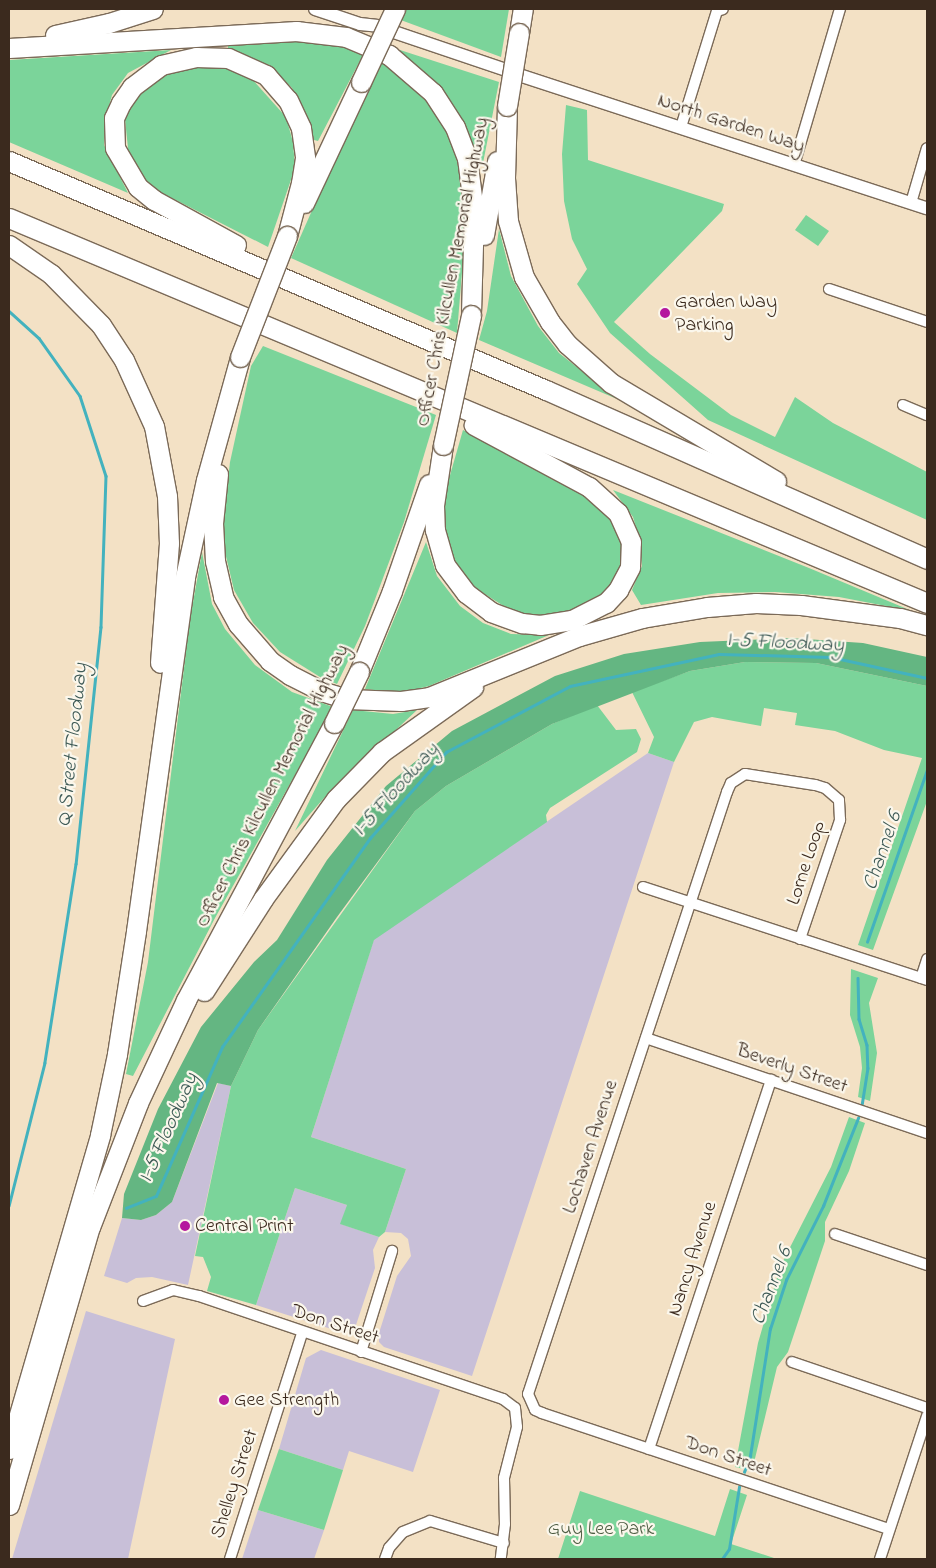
<!DOCTYPE html>
<style>
body{margin:0}
#map{position:relative;width:936px;height:1568px;overflow:hidden;background:#f3e1c5;font-family:"Indie Flower",sans-serif}
div>[style]{position:absolute}
[style*='--x']{left:calc(var(--x)*1px);top:calc(var(--y)*1px);width:calc(var(--w)*1px);rotate:calc(var(--a)*1deg)}
.industrial>*{inset:0;background:#c8bfd8}
.green>*{inset:0;background:#7bd49a}
.forest>*{inset:0;background:#64b682}
.stream>*{height:2.5px;margin:-1.25px;padding:0 1.25px;transform-origin:1.25px;border-radius:1.25px;background:#43b2be}
.roads{filter:drop-shadow(1px 0 #7b6a58) drop-shadow(-1px 0 #7b6a58) drop-shadow(0 1px #7b6a58) drop-shadow(0 -1px #7b6a58)}
.minor>*{height:10px;margin:-5px;padding:0 5px;transform-origin:5px;border-radius:5px;background:#fff}
.tertiary>*{height:12px;margin:-6px;padding:0 6px;transform-origin:6px;border-radius:6px;background:#fff}
.motorway>*{height:19px;margin:-9.5px;padding:0 9.5px;transform-origin:9.5px;border-radius:9.5px;background:#fff}
.bridges{filter:drop-shadow(1px 0 #7b6a58) drop-shadow(-1px 0 #7b6a58) drop-shadow(0 1px #7b6a58) drop-shadow(0 -1px #7b6a58)}
.motorway-bridge>*{height:19px;margin:-9.5px;padding:0 9.5px;transform-origin:9.5px;border-radius:9.5px;background:#fff}
.dots>*{width:14px;height:14px;translate:-50% -50%;box-sizing:border-box;border:2px solid #fbf7ec;border-radius:50%}
span{translate:-50% -50%;white-space:nowrap;text-align:center;line-height:1.15;-webkit-text-stroke:4.5px #fbf7ec;paint-order:stroke}
.street-label{font-size:20px;color:#3b2a1e}
.poi-label{font-size:20px;color:#3b2a1e}
.left{translate:0 -50%;text-align:left}
.park-label{font-size:20px;color:#4e5d43}
.water-label{font-size:21px;color:#3e5a56;font-style:italic}
.frame{position:absolute;inset:0;border:10px solid #3b2a1e;pointer-events:none}
</style>
<div id="map">
<div class="industrial">
<div style="clip-path:polygon(648px 753px,674px 762px,472px 1376px,384px 1347px,379px 1342px,379px 1333px,397px 1276px,411px 1256px,408px 1239px,401px 1233px,385px 1232px,406px 1169px,311px 1137px,374px 939px)"></div>
<div style="clip-path:polygon(218px 1083px,231px 1086px,188px 1285px,152px 1277px,136px 1278px,127px 1283px,104px 1276px,122px 1218px,141px 1220px,156px 1215px,172px 1202px)"></div>
<div style="clip-path:polygon(295px 1188px,347px 1205px,341px 1224px,379px 1237px,373px 1250px,375px 1268px,356px 1325px,351px 1331px,344px 1333px,256px 1305px)"></div>
<div style="clip-path:polygon(86px 1311px,175px 1339px,128px 1559px,12px 1559px)"></div>
<div style="clip-path:polygon(321px 1350px,440px 1390px,413px 1472px,349px 1451px,343px 1470px,279px 1449px,306px 1358px)"></div>
<div style="clip-path:polygon(258px 1510px,324px 1530px,314px 1559px,242px 1559px)"></div>
</div>
<div class="green">
<div style="clip-path:polygon(403px 9px,509px 9px,501px 57px,398px 19px)"></div>
<div style="clip-path:polygon(298px 41px,334px 44px,364px 53px,318px 141px,314px 140px,306px 114px,292px 88px,269px 65px,228px 52px,228px 43px)"></div>
<div style="clip-path:polygon(171px 50px,128px 73px,112px 95px,105px 121px,104px 145px,128px 193px,9px 142px,9px 60px)"></div>
<div style="clip-path:polygon(400px 50px,499px 82px,483px 163px,476px 161px,467px 133px,442px 88px,398px 54px)"></div>
<div style="clip-path:polygon(379px 59px,425px 98px,441px 118px,455px 152px,463px 190px,465px 236px,457px 333px,291px 258px)"></div>
<div style="clip-path:polygon(201px 65px,227px 67px,252px 79px,286px 117px,293px 142px,295px 168px,268px 247px,158px 191px,141px 176px,129px 158px,125px 119px,134px 99px,151px 83px,174px 71px)"></div>
<div style="clip-path:polygon(566px 105px,587px 110px,588px 160px,724px 204px,722px 211px,614px 322px,650px 354px,731px 415px,775px 437px,795px 397px,833px 423px,927px 472px,927px 520px,708px 420px,610px 333px,577px 284px,587px 269px,572px 239px,564px 201px,562px 154px)"></div>
<div style="clip-path:polygon(806px 215px,829px 231px,818px 246px,795px 230px)"></div>
<div style="clip-path:polygon(499px 229px,511px 276px,538px 326px,559px 353px,617px 399px,479px 340px,487px 311px)"></div>
<div style="clip-path:polygon(263px 346px,436px 415px,404px 522px,365px 626px,337px 684px,320px 677px,280px 652px,253px 623px,234px 590px,224px 548px,224px 515px,230px 462px,251px 366px)"></div>
<div style="clip-path:polygon(463px 430px,589px 495px,621px 529px,625px 559px,610px 590px,572px 614px,528px 616px,502px 605px,469px 584px,447px 552px,442px 525px,444px 496px)"></div>
<div style="clip-path:polygon(613px 490px,809px 568px,912px 611px,839px 597px,775px 592px,718px 593px,641px 605px,632px 590px,642px 566px,640px 541px,633px 517px)"></div>
<div style="clip-path:polygon(426px 542px,437px 576px,460px 606px,483px 623px,511px 634px,549px 635px,429px 686px,401px 693px,365px 689px)"></div>
<div style="clip-path:polygon(202px 552px,212px 604px,225px 629px,255px 665px,292px 692px,333px 707px,215px 918px,133px 1076px,126px 1074px,148px 962px,190px 619px)"></div>
<div style="clip-path:polygon(745px 662px,816px 663px,927px 686px,927px 801px,873px 950px,858px 945px,922px 758px,884px 750px,835px 731px,795px 725px,797px 713px,764px 708px,761px 726px,712px 717px,694px 722px,674px 762px,648px 753px,654px 737px,632px 692px,690px 671px)"></div>
<div style="clip-path:polygon(597px 705px,616px 730px,636px 729px,641px 739px,637px 752px,550px 808px,546px 815px,547px 822px,374px 940px,311px 1137px,406px 1169px,385px 1232px,379px 1237px,340px 1224px,347px 1205px,295px 1188px,256px 1305px,207px 1291px,211px 1277px,203px 1257px,195px 1256px,231px 1086px,258px 1030px,415px 811px,446px 786px,552px 724px)"></div>
<div style="clip-path:polygon(353px 710px,393px 714px,417px 710px,324px 798px,295px 831px)"></div>
<div style="clip-path:polygon(851px 969px,878px 978px,869px 1003px,877px 1053px,870px 1101px,858px 1097px,862px 1068px,860px 1047px,850px 1015px)"></div>
<div style="clip-path:polygon(849px 1117px,865px 1123px,849px 1171px,825px 1222px,825px 1241px,788px 1352px,777px 1367px,752px 1471px,735px 1467px,758px 1343px,780px 1267px,831px 1167px)"></div>
<div style="clip-path:polygon(279px 1449px,343px 1470px,324px 1530px,258px 1510px)"></div>
<div style="clip-path:polygon(730px 1489px,747px 1495px,731px 1544px,777px 1559px,558px 1559px,580px 1491px,715px 1536px)"></div>
</div>
<div class="forest">
<div style="clip-path:polygon(791px 638px,863px 643px,927px 657px,927px 686px,816px 663px,745px 662px,690px 671px,552px 724px,446px 786px,415px 811px,337px 917px,258px 1030px,231px 1086px,217px 1083px,172px 1202px,156px 1215px,141px 1220px,122px 1218px,124px 1194px,158px 1109px,201px 1027px,254px 962px,277px 940px,327px 860px,386px 786px,452px 731px,555px 676px,624px 654px,700px 642px)"></div>
</div>
<div class="stream">
<div style="--x:9;--y:311;--w:40;--a:42"></div>
<div style="--x:39;--y:338;--w:71;--a:54.7"></div>
<div style="--x:80;--y:396;--w:84;--a:72"></div>
<div style="--x:106;--y:476;--w:151;--a:91.9"></div>
<div style="--x:101;--y:627;--w:238;--a:96"></div>
<div style="--x:76;--y:864;--w:201;--a:98.9"></div>
<div style="--x:45;--y:1063;--w:147;--a:104.1"></div>
<div style="--x:867;--y:942;--w:182;--a:-70.8"></div>
<div style="--x:858;--y:978;--w:41;--a:88.6"></div>
<div style="--x:859;--y:1019;--w:27;--a:73"></div>
<div style="--x:867;--y:1045;--w:23;--a:88"></div>
<div style="--x:868;--y:1068;--w:36;--a:99"></div>
<div style="--x:126;--y:1208;--w:32;--a:-22"></div>
<div style="--x:156;--y:1196;--w:163;--a:-66.1"></div>
<div style="--x:222;--y:1047;--w:256;--a:-54.7"></div>
<div style="--x:370;--y:838;--w:115;--a:-48.5"></div>
<div style="--x:446;--y:752;--w:140;--a:-28"></div>
<div style="--x:570;--y:686;--w:152;--a:-12.1"></div>
<div style="--x:719;--y:654;--w:112;--a:1.5"></div>
<div style="--x:831;--y:657;--w:98;--a:12.3"></div>
<div style="--x:744;--y:1472;--w:17;--a:-69"></div>
<div style="--x:750;--y:1456;--w:129;--a:-81.1"></div>
<div style="--x:770;--y:1329;--w:52;--a:-71.9"></div>
<div style="--x:786;--y:1280;--w:83;--a:-63.4"></div>
<div style="--x:823;--y:1206;--w:95;--a:-68.3"></div>
<div style="--x:722;--y:1559;--w:12;--a:-55"></div>
<div style="--x:729;--y:1549;--w:63;--a:-80.8"></div>
</div>
<div class="roads">
<div class="minor">
<div style="--x:681;--y:127;--w:121;--a:-72.8"></div>
<div style="--x:717;--y:11;--w:6;--a:-18"></div>
<div style="--x:794;--y:165;--w:163;--a:-73.6"></div>
<div style="--x:911;--y:203;--w:57;--a:-73.8"></div>
<div style="--x:829;--y:289;--w:103;--a:18.6"></div>
<div style="--x:903;--y:405;--w:26;--a:23"></div>
<div style="--x:643;--y:887;--w:299;--a:18.1"></div>
<div style="--x:800;--y:939;--w:126;--a:-71.4"></div>
<div style="--x:840;--y:820;--w:20;--a:-93"></div>
<div style="--x:839;--y:800;--w:18;--a:-139"></div>
<div style="--x:825;--y:788;--w:10;--a:-163"></div>
<div style="--x:815;--y:785;--w:71;--a:-171.1"></div>
<div style="--x:745;--y:774;--w:17;--a:147"></div>
<div style="--x:731;--y:783;--w:10;--a:114"></div>
<div style="--x:727;--y:792;--w:634;--a:108.29"></div>
<div style="--x:528;--y:1394;--w:17;--a:66"></div>
<div style="--x:535;--y:1410;--w:8;--a:23"></div>
<div style="--x:542;--y:1413;--w:366;--a:18.5"></div>
<div style="--x:921;--y:978;--w:20;--a:-72"></div>
<div style="--x:646;--y:1038;--w:297;--a:18.7"></div>
<div style="--x:835;--y:1234;--w:97;--a:18.6"></div>
<div style="--x:143;--y:1301;--w:32;--a:-20"></div>
<div style="--x:173;--y:1290;--w:27;--a:13"></div>
<div style="--x:199;--y:1296;--w:321;--a:18.7"></div>
<div style="--x:503;--y:1399;--w:15;--a:37"></div>
<div style="--x:515;--y:1408;--w:19;--a:84"></div>
<div style="--x:517;--y:1427;--w:53;--a:104.3"></div>
<div style="--x:504;--y:1478;--w:46;--a:88.8"></div>
<div style="--x:505;--y:1524;--w:35;--a:97"></div>
<div style="--x:361;--y:1352;--w:106;--a:-72.9"></div>
<div style="--x:792;--y:1362;--w:143;--a:18.8"></div>
<div style="--x:649;--y:1449;--w:389;--a:-71.7"></div>
<div style="--x:230;--y:1559;--w:237;--a:-72.3"></div>
<div style="--x:385;--y:1559;--w:12;--a:-70"></div>
<div style="--x:389;--y:1548;--w:21;--a:-49"></div>
<div style="--x:403;--y:1532;--w:29;--a:-22"></div>
<div style="--x:430;--y:1521;--w:77;--a:16.6"></div>
<div style="--x:880;--y:1559;--w:151;--a:-71.8"></div>
</div>
<div class="tertiary">
<div style="--x:315;--y:9;--w:47;--a:18.4"></div>
<div style="--x:360;--y:24;--w:18;--a:6"></div>
<div style="--x:391;--y:31;--w:118;--a:18.7"></div>
<div style="--x:522;--y:76;--w:426;--a:18.1"></div>
</div>
<div class="motorway">
<div style="--x:519;--y:33;--w:24;--a:-81"></div>
<div style="--x:55;--y:35;--w:55;--a:-12.5"></div>
<div style="--x:109;--y:23;--w:46;--a:-17.7"></div>
<div style="--x:9;--y:48;--w:288;--a:-3.4"></div>
<div style="--x:296;--y:31;--w:50;--a:6.8"></div>
<div style="--x:346;--y:37;--w:47;--a:22.7"></div>
<div style="--x:389;--y:55;--w:58;--a:40.8"></div>
<div style="--x:433;--y:93;--w:40;--a:57.1"></div>
<div style="--x:455;--y:127;--w:33;--a:69"></div>
<div style="--x:467;--y:158;--w:54;--a:82.6"></div>
<div style="--x:474;--y:212;--w:103;--a:91.7"></div>
<div style="--x:507;--y:106;--w:72;--a:91.6"></div>
<div style="--x:505;--y:178;--w:43;--a:86"></div>
<div style="--x:508;--y:221;--w:58;--a:74.1"></div>
<div style="--x:524;--y:277;--w:52;--a:60"></div>
<div style="--x:550;--y:322;--w:28;--a:52"></div>
<div style="--x:567;--y:344;--w:59;--a:41.6"></div>
<div style="--x:611;--y:383;--w:192;--a:30.7"></div>
<div style="--x:9;--y:161;--w:584;--a:23.1"></div>
<div style="--x:546;--y:390;--w:417;--a:23.9"></div>
<div style="--x:304;--y:203;--w:134;--a:-64.8"></div>
<div style="--x:9;--y:218;--w:995;--a:22.75"></div>
<div style="--x:484;--y:235;--w:75;--a:-80"></div>
<div style="--x:9;--y:245;--w:51;--a:34.6"></div>
<div style="--x:51;--y:274;--w:71;--a:45.6"></div>
<div style="--x:101;--y:325;--w:42;--a:56.7"></div>
<div style="--x:124;--y:360;--w:72;--a:65.6"></div>
<div style="--x:154;--y:426;--w:71;--a:79.5"></div>
<div style="--x:167;--y:496;--w:47;--a:87.6"></div>
<div style="--x:169;--y:543;--w:120;--a:94.3"></div>
<div style="--x:236;--y:245;--w:94;--a:-151.2"></div>
<div style="--x:154;--y:200;--w:21;--a:-141"></div>
<div style="--x:138;--y:187;--w:45;--a:-120.5"></div>
<div style="--x:115;--y:148;--w:30;--a:-92"></div>
<div style="--x:114;--y:118;--w:17;--a:-65"></div>
<div style="--x:121;--y:103;--w:19;--a:-55"></div>
<div style="--x:132;--y:87;--w:36;--a:-37"></div>
<div style="--x:161;--y:65;--w:36;--a:-13"></div>
<div style="--x:196;--y:57;--w:32;--a:2"></div>
<div style="--x:228;--y:58;--w:42;--a:24.1"></div>
<div style="--x:266;--y:75;--w:33;--a:49"></div>
<div style="--x:288;--y:100;--w:31;--a:65"></div>
<div style="--x:301;--y:128;--w:30;--a:82"></div>
<div style="--x:305;--y:158;--w:25;--a:99"></div>
<div style="--x:301;--y:183;--w:55;--a:104.8"></div>
<div style="--x:443;--y:445;--w:61;--a:98.5"></div>
<div style="--x:434;--y:505;--w:25;--a:88"></div>
<div style="--x:435;--y:530;--w:36;--a:74"></div>
<div style="--x:445;--y:565;--w:35;--a:53"></div>
<div style="--x:466;--y:593;--w:31;--a:37"></div>
<div style="--x:491;--y:612;--w:33;--a:20"></div>
<div style="--x:522;--y:623;--w:18;--a:6"></div>
<div style="--x:540;--y:625;--w:32;--a:-9"></div>
<div style="--x:572;--y:620;--w:38;--a:-27"></div>
<div style="--x:606;--y:603;--w:18;--a:-47"></div>
<div style="--x:618;--y:590;--w:26;--a:-62"></div>
<div style="--x:630;--y:567;--w:25;--a:-88"></div>
<div style="--x:631;--y:542;--w:32;--a:-114"></div>
<div style="--x:618;--y:513;--w:39;--a:-138"></div>
<div style="--x:589;--y:487;--w:131;--a:-151.7"></div>
<div style="--x:218;--y:474;--w:49;--a:95.8"></div>
<div style="--x:213;--y:523;--w:38;--a:87"></div>
<div style="--x:215;--y:561;--w:37;--a:77"></div>
<div style="--x:223;--y:597;--w:31;--a:61"></div>
<div style="--x:238;--y:624;--w:49;--a:49.1"></div>
<div style="--x:270;--y:661;--w:24;--a:35"></div>
<div style="--x:290;--y:675;--w:35;--a:27"></div>
<div style="--x:321;--y:691;--w:27;--a:17"></div>
<div style="--x:347;--y:699;--w:54;--a:2.1"></div>
<div style="--x:401;--y:701;--w:28;--a:-8"></div>
<div style="--x:429;--y:697;--w:162;--a:-22.1"></div>
<div style="--x:579;--y:636;--w:66;--a:-15.9"></div>
<div style="--x:642;--y:618;--w:66;--a:-9.6"></div>
<div style="--x:707;--y:607;--w:49;--a:-4.7"></div>
<div style="--x:756;--y:603;--w:45;--a:2.5"></div>
<div style="--x:801;--y:605;--w:100;--a:7.5"></div>
<div style="--x:900;--y:618;--w:28;--a:15"></div>
<div style="--x:359;--y:672;--w:87;--a:-67.8"></div>
<div style="--x:392;--y:591;--w:113;--a:-70.9"></div>
<div style="--x:204;--y:991;--w:109;--a:-57.3"></div>
<div style="--x:263;--y:899;--w:124;--a:-53.9"></div>
<div style="--x:336;--y:799;--w:66;--a:-45.6"></div>
<div style="--x:382;--y:752;--w:112;--a:-35.5"></div>
<div style="--x:9;--y:1449;--w:327;--a:-73.8"></div>
<div style="--x:100;--y:1135;--w:83;--a:-78.1"></div>
<div style="--x:117;--y:1054;--w:124;--a:-81.2"></div>
<div style="--x:136;--y:931;--w:357;--a:-82.1"></div>
<div style="--x:185;--y:577;--w:99;--a:-77.8"></div>
<div style="--x:206;--y:480;--w:128;--a:-74.5"></div>
<div style="--x:9;--y:1505;--w:290;--a:-73.8"></div>
<div style="--x:90;--y:1227;--w:133;--a:-68.8"></div>
<div style="--x:138;--y:1103;--w:114;--a:-65"></div>
<div style="--x:186;--y:1000;--w:314;--a:-61.9"></div>
</div>
</div>
<div class="bridges">
<div class="motorway-bridge">
<div style="--x:361;--y:82;--w:81;--a:-65"></div>
<div style="--x:507;--y:106;--w:74;--a:-80.7"></div>
<div style="--x:240;--y:357;--w:130;--a:-68.8"></div>
<div style="--x:443;--y:445;--w:133;--a:-77.8"></div>
<div style="--x:334;--y:723;--w:57;--a:-63.9"></div>
</div>
</div>
<div class="dots">
<div style="left:665px;top:313px;background:#b5179e"></div>
<div style="left:185px;top:1226px;background:#b5179e"></div>
<div style="left:224px;top:1400px;background:#b5179e"></div>
</div>
<div class="street-label">
<span style="left:731px;top:124px;rotate:18deg">North Garden Way</span>
<span style="left:453px;top:272px;rotate:-79deg">Officer Chris Kilcullen Memorial Highway</span>
<span style="left:273px;top:786px;rotate:-63deg">Officer Chris Kilcullen Memorial Highway</span>
<span style="left:807px;top:863px;rotate:-72deg">Lorne Loop</span>
<span style="left:792px;top:1069px;rotate:19deg">Beverly Street</span>
<span style="left:591px;top:1147px;rotate:-72deg">Lochaven Avenue</span>
<span style="left:693px;top:1259px;rotate:-72deg">Nancy Avenue</span>
<span style="left:335px;top:1325px;rotate:18deg">Don Street</span>
<span style="left:728px;top:1457px;rotate:19deg">Don Street</span>
<span style="left:235px;top:1484px;rotate:-72deg">Shelley Street</span>
</div>
<div class="poi-label">
<span class="left" style="left:675px;top:314px">Garden Way<br>Parking</span>
<span class="left" style="left:195px;top:1226px">Central Print</span>
<span class="left" style="left:234px;top:1400px">Gee Strength</span>
</div>
<div class="park-label">
<span style="left:601px;top:1529px">Guy Lee Park</span>
</div>
<div class="water-label">
<span style="left:785px;top:643px;rotate:3deg">I-5 Floodway</span>
<span style="left:73px;top:745px;rotate:-84deg">Q Street Floodway</span>
<span style="left:396px;top:790px;rotate:-48deg">I-5 Floodway</span>
<span style="left:883px;top:851px;rotate:-71deg">Channel 6</span>
<span style="left:169px;top:1128px;rotate:-66deg">I-5 Floodway</span>
<span style="left:772px;top:1286px;rotate:-69deg">Channel 6</span>
</div>
<div class="frame"></div>
</div>
